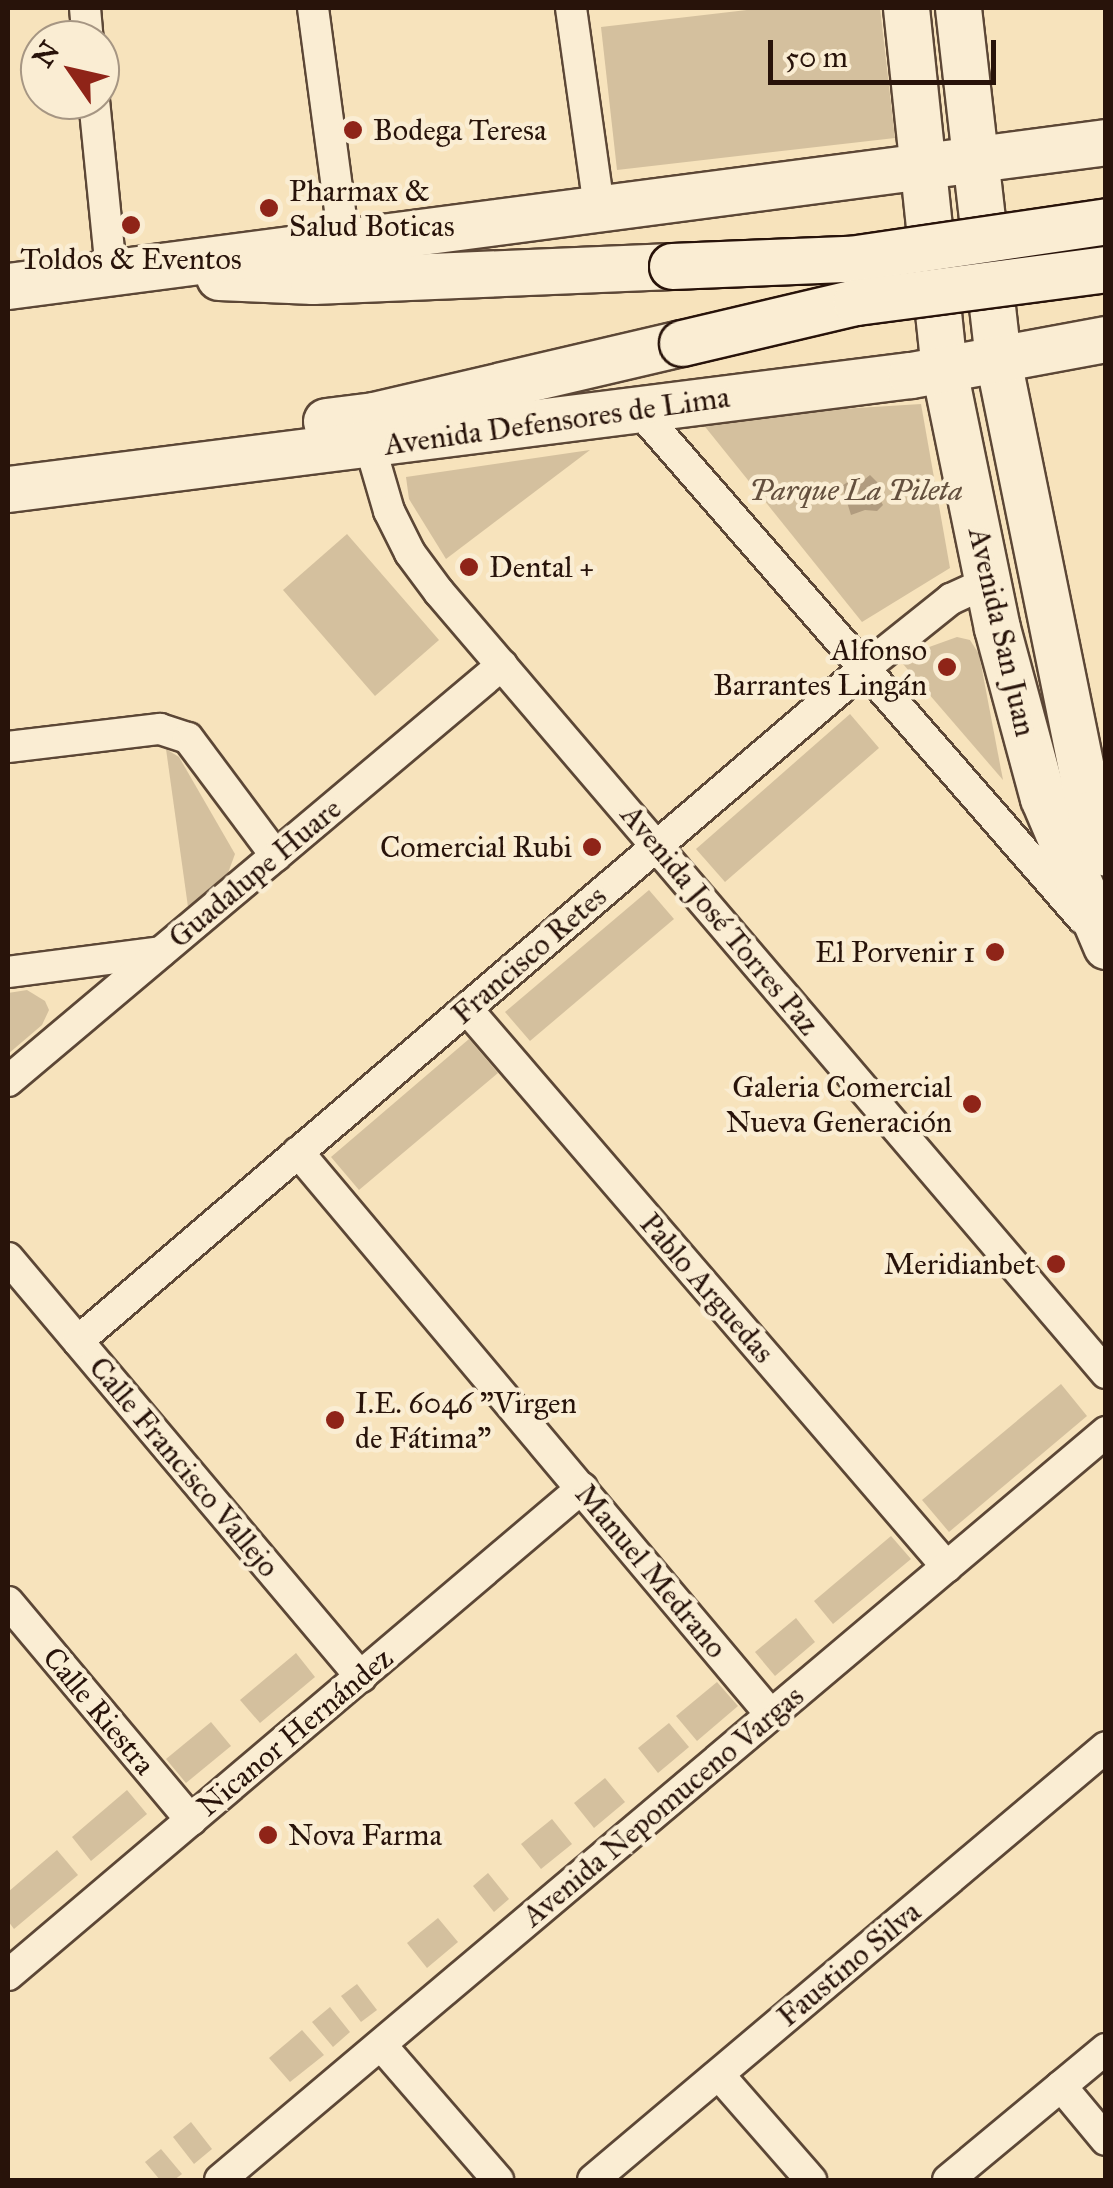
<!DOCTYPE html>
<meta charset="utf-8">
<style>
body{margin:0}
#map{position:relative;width:1113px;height:2188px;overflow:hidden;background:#f7e3bc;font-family:"IM FELL Great Primer",serif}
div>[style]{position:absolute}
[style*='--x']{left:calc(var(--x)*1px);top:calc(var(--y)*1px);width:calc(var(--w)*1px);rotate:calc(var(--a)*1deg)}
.green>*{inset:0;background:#d4c09e}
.water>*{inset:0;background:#b19c7f}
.roads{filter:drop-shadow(2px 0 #5c4736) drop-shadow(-2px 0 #5c4736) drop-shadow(0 2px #5c4736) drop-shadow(0 -2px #5c4736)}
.minor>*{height:30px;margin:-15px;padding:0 15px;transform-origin:15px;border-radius:15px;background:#faedd3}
.secondary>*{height:45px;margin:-22.5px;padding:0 22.5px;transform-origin:22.5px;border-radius:22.5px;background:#faedd3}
.bridges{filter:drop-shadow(2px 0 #28130a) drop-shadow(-2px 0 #28130a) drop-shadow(0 2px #28130a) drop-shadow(0 -2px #28130a)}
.secondary-bridge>*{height:45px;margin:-22.5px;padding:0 22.5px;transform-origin:22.5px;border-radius:22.5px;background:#faedd3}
.dots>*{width:28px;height:28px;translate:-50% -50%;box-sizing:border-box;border:5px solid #faedd3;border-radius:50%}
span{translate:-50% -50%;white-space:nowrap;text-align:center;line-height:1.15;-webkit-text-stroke:9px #faedd3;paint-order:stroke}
.poi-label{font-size:30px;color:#28130a}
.left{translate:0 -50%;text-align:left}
.right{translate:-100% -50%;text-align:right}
.street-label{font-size:30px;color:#28130a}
.park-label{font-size:30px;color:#64503e;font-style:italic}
.frame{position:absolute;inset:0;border:10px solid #28130a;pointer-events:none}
.north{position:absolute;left:20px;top:20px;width:100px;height:100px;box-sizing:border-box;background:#faedd3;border:2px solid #a69683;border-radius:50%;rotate:304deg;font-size:28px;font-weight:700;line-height:40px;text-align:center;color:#28130a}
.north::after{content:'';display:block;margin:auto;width:35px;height:45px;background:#8f2418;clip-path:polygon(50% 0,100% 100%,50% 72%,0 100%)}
.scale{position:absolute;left:768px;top:40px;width:228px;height:45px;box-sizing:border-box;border:5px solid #28130a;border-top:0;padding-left:12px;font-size:30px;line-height:35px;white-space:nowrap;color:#28130a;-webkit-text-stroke:8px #faedd3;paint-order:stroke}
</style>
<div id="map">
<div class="green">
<div style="clip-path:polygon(764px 8px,880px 8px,895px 138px,617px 170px,601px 27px)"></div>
<div style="clip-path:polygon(921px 404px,950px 568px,862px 622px,698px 418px)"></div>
<div style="clip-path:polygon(590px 450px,446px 559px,409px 499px,406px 477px)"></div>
<div style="clip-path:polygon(347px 534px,439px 640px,375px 696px,283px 590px)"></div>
<div style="clip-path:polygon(957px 637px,970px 640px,979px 654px,1003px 780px,903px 664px,907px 655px)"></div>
<div style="clip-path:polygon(850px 714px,879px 748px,725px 882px,696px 849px)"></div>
<div style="clip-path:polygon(166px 749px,179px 757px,235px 854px,228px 873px,188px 907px)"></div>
<div style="clip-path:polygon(649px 890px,674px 919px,530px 1041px,505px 1012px)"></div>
<div style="clip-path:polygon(27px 990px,45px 1001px,49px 1010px,42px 1025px,8px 1054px,8px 993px)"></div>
<div style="clip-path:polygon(469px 1039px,498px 1073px,359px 1190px,331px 1157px)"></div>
<div style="clip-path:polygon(1061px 1384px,1087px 1416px,949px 1532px,922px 1500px)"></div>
<div style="clip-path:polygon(891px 1536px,911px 1559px,833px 1624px,814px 1601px)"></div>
<div style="clip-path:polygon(796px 1618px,815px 1642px,775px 1676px,755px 1652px)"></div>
<div style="clip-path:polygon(296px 1653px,315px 1677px,260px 1723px,240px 1700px)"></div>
<div style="clip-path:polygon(717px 1682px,738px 1706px,697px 1741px,676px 1716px)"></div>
<div style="clip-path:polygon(211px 1722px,231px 1746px,186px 1783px,166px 1759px)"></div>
<div style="clip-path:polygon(669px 1723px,689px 1747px,658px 1773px,638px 1748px)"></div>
<div style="clip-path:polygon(605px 1778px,625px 1802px,594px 1828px,574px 1803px)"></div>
<div style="clip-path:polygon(127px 1790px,147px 1814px,91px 1861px,72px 1837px)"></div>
<div style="clip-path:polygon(552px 1819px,572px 1844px,541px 1869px,521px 1844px)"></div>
<div style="clip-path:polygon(57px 1850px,78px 1875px,14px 1929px,8px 1921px,8px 1892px)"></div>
<div style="clip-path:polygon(488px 1873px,509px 1899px,494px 1912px,473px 1886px)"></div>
<div style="clip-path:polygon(438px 1918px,458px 1942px,427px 1968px,407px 1943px)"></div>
<div style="clip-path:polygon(357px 1984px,377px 2010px,361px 2022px,341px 1996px)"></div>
<div style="clip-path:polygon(330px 2007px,350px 2032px,333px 2047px,312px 2022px)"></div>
<div style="clip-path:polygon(302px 2030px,324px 2055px,290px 2082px,269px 2058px)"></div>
<div style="clip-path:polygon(191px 2122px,212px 2149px,194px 2164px,173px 2137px)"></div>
<div style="clip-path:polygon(161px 2149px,182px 2174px,174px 2180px,160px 2180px,145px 2162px)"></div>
</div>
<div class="water">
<div style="clip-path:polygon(870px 475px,878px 483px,876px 493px,883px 505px,877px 511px,865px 510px,851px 515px,842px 486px,849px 481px,860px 483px)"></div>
</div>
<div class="roads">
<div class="minor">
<div style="--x:85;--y:8;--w:32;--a:85"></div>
<div style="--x:313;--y:8;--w:233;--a:82.4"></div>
<div style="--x:571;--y:8;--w:202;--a:82"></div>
<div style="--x:94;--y:100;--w:172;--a:84.3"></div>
<div style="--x:638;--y:409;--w:677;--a:48.89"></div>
<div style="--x:370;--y:446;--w:68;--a:73.7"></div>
<div style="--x:389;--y:511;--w:47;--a:63.4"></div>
<div style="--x:410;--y:553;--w:49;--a:53.4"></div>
<div style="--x:439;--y:592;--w:1027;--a:49.5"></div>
<div style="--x:8;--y:747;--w:153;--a:-6.8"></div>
<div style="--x:160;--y:729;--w:29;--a:18"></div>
<div style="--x:188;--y:738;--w:147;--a:53.3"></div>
<div style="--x:8;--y:972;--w:154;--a:-7.4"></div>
<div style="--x:467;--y:1009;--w:736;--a:49.3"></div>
<div style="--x:8;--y:1081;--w:646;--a:-40.1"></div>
<div style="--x:298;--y:1152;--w:735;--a:49.96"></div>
<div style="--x:8;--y:1258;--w:548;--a:49.89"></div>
<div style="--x:78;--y:1341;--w:1037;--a:-40.54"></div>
<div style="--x:866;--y:667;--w:109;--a:-38.7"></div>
<div style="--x:951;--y:599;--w:41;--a:-24.7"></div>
<div style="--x:8;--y:1602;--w:285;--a:50"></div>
<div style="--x:8;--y:1975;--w:753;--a:-40.31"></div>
<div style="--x:381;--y:2045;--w:179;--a:49.1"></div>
<div style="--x:719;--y:2075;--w:140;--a:48.8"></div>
<div style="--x:1061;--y:2086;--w:70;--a:50.2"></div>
<div style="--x:220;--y:2180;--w:1160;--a:-40.17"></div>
<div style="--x:593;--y:2180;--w:671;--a:-40.17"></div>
<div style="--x:948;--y:2180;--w:205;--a:-39.7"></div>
</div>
<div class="secondary">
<div style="--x:906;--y:8;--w:364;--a:84"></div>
<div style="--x:944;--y:370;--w:263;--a:78.4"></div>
<div style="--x:997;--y:628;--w:176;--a:74.9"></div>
<div style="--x:1043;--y:798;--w:161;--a:66.9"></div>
<div style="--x:958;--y:8;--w:354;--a:83.5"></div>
<div style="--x:998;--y:360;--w:463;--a:78.5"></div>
<div style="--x:1090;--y:814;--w:42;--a:67.7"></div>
<div style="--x:219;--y:277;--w:94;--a:2.4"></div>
<div style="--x:313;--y:281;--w:359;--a:-2.4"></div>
<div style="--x:8;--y:286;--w:1107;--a:-7.47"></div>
<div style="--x:326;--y:421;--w:48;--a:-7.1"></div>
<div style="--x:374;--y:415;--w:316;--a:-13.2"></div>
<div style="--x:8;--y:489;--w:910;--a:-7.2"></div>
<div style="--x:911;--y:375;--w:198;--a:-10.5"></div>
</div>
</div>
<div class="bridges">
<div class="secondary-bridge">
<div style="--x:672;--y:266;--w:178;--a:-2.3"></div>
<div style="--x:850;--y:259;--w:259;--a:-8.4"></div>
<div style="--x:682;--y:343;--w:179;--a:-13.3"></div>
<div style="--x:856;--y:302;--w:252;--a:-7.5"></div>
</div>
</div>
<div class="dots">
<div style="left:353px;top:130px;background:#8f2418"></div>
<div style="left:269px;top:208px;background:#8f2418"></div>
<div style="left:131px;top:225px;background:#8f2418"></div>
<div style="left:469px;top:567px;background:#8f2418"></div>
<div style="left:947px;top:667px;background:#8f2418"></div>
<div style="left:592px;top:847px;background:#8f2418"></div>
<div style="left:995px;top:952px;background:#8f2418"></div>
<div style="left:972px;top:1104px;background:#8f2418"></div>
<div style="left:1056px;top:1264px;background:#8f2418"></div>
<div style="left:335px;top:1420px;background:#8f2418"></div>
<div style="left:268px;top:1835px;background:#8f2418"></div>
</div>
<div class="poi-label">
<span class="left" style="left:373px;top:130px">Bodega Teresa</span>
<span class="left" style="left:289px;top:208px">Pharmax &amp;<br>Salud Boticas</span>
<span style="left:131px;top:259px">Toldos &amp; Eventos</span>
<span class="left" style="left:489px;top:567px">Dental +</span>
<span class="right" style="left:927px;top:667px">Alfonso<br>Barrantes Lingán</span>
<span class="right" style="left:572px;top:847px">Comercial Rubi</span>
<span class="right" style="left:975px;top:952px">El Porvenir 1</span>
<span class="right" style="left:952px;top:1104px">Galeria Comercial<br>Nueva Generación</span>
<span class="right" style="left:1036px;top:1264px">Meridianbet</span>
<span class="left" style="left:355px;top:1420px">I.E. 6046 "Virgen<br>de Fátima"</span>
<span class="left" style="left:288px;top:1835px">Nova Farma</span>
</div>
<div class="street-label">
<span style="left:557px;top:421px;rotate:-8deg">Avenida Defensores de Lima</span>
<span style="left:1002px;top:632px;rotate:77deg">Avenida San Juan</span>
<span style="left:255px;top:873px;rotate:-40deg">Guadalupe Huare</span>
<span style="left:720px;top:920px;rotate:50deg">Avenida José Torres Paz</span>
<span style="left:529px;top:955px;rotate:-41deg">Francisco Retes</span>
<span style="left:707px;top:1288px;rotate:49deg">Pablo Arguedas</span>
<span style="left:184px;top:1467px;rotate:50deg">Calle Francisco Vallejo</span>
<span style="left:651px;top:1571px;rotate:50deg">Manuel Medrano</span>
<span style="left:99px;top:1711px;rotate:50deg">Calle Riestra</span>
<span style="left:295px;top:1732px;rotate:-40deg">Nicanor Hernández</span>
<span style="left:663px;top:1806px;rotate:-40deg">Avenida Nepomuceno Vargas</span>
<span style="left:849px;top:1964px;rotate:-40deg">Faustino Silva</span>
</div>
<div class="park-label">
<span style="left:856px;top:490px">Parque La Pileta</span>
</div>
<div class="frame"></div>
<div class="north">N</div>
<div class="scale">50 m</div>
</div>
